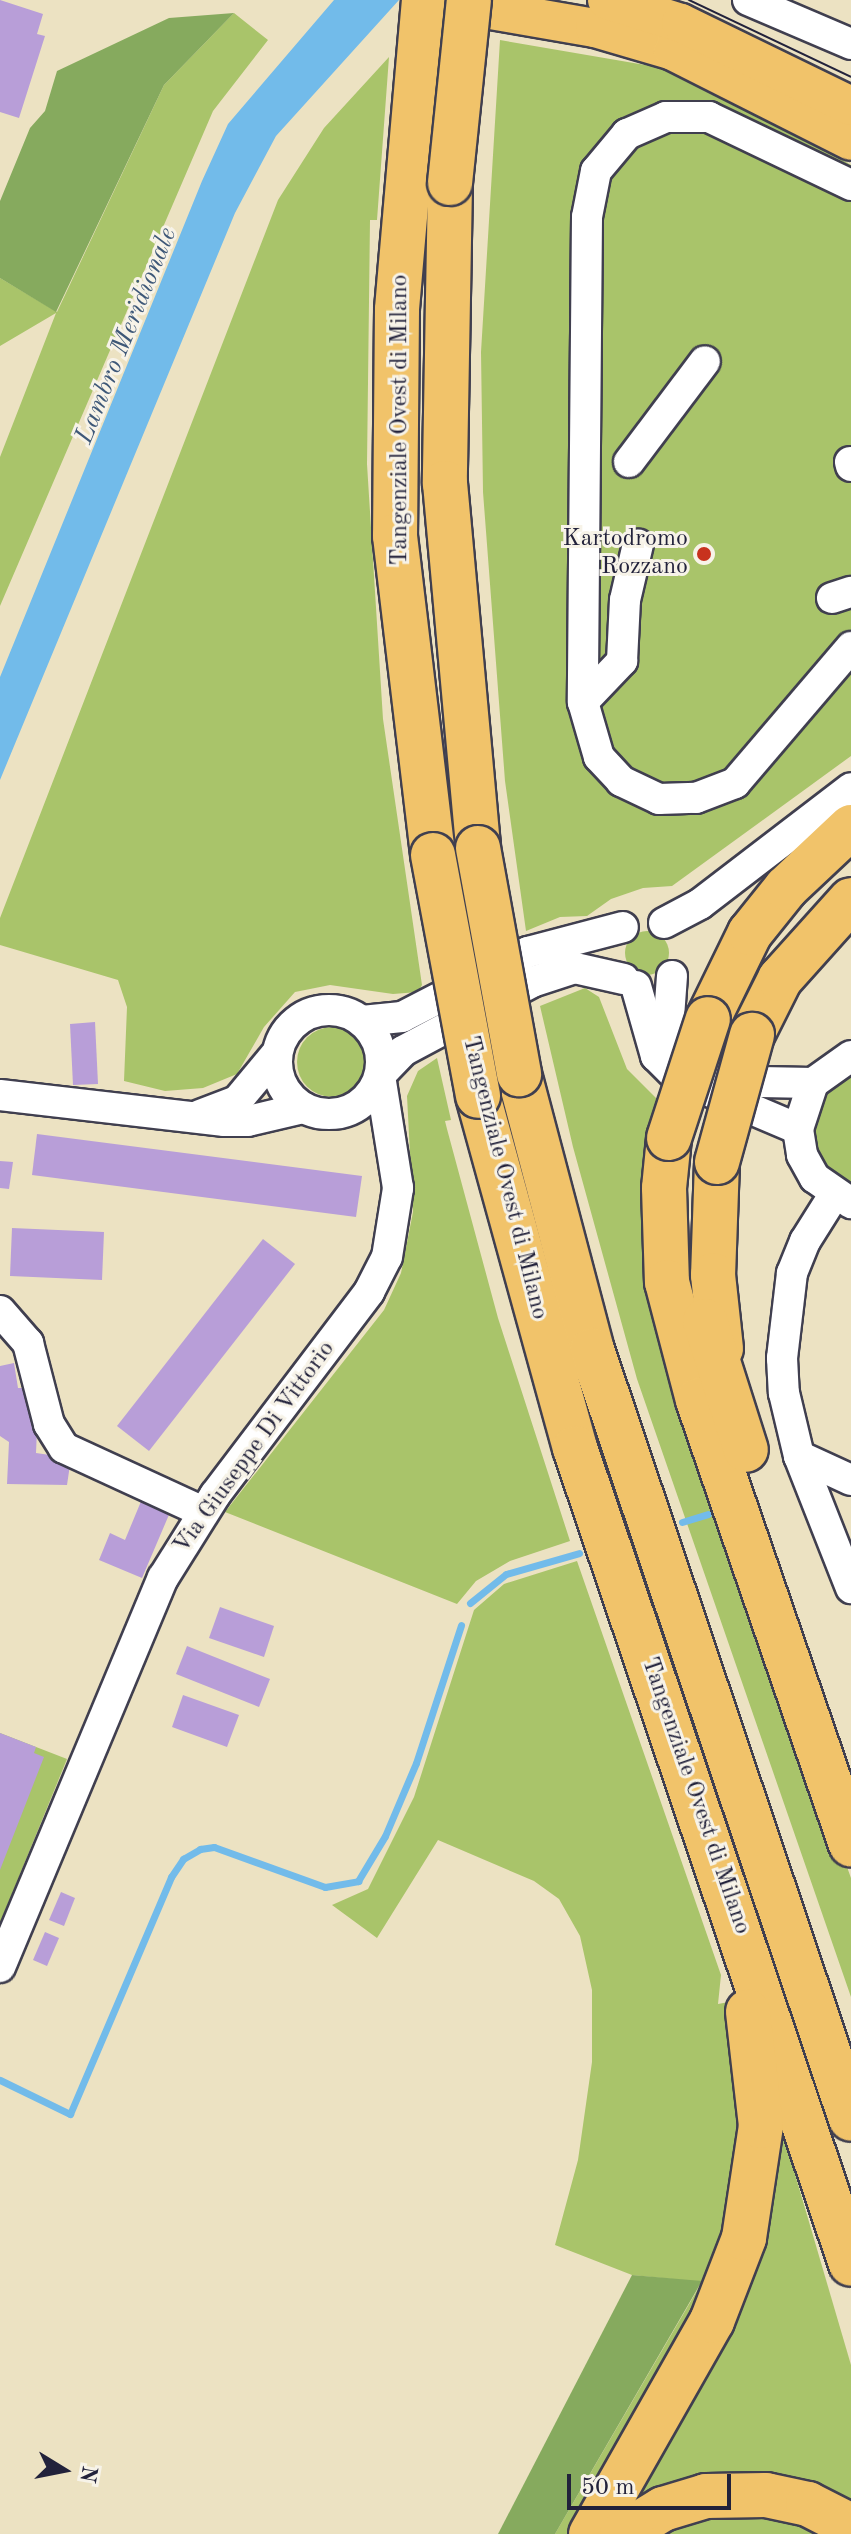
<!DOCTYPE html>
<style>
body{margin:0}
#map{position:relative;width:851px;height:2534px;overflow:hidden;background:#ece2c2;font-family:"Old Standard TT",serif}
div>[style]{position:absolute}
[style*='--x']{left:calc(var(--x)*1px);top:calc(var(--y)*1px);width:calc(var(--w)*1px);rotate:calc(var(--a)*1deg)}
.green>*{inset:0;background:#a9c46a}
.round{border-radius:50%}
.forest>*{inset:0;background:#86aa5e}
.water>*{inset:0;background:#72bbea}
.stream>*{height:7px;margin:-3.5px;padding:0 3.5px;transform-origin:3.5px;border-radius:3.5px;background:#72bbea}
.building>*{inset:0;background:#b89ed8}
.roads{filter:drop-shadow(2px 0 #403f4f) drop-shadow(-2px 0 #403f4f) drop-shadow(0 2px #403f4f) drop-shadow(0 -2px #403f4f)}
.minor>*{height:30px;margin:-15px;padding:0 15px;transform-origin:15px;border-radius:15px;background:#fff}
.minor>.ring{margin:-15px;padding:0;box-sizing:content-box;background:none;border:30px solid #fff;border-radius:50%}
.major>*{height:38px;margin:-19px;padding:0 19px;transform-origin:19px;border-radius:19px;background:#f1c36a}
.highway>*{height:44px;margin:-22px;padding:0 22px;transform-origin:22px;border-radius:22px;background:#f1c36a}
.tram>*{height:2px;margin:-1px;padding:0 1px;transform-origin:1px;border-radius:1px;background:#22223b}
.bridges{filter:drop-shadow(2px 0 #403f4f) drop-shadow(-2px 0 #403f4f) drop-shadow(0 2px #403f4f) drop-shadow(0 -2px #403f4f)}
.highway-bridge>*{height:44px;margin:-22px;padding:0 22px;transform-origin:22px;border-radius:22px;background:#f1c36a}
.dots>*{width:22px;height:22px;translate:-50% -50%;box-sizing:border-box;border:4px solid #f7f3e8;border-radius:50%}
span{translate:-50% -50%;white-space:nowrap;text-align:center;line-height:1.15;-webkit-text-stroke:6px #f7f3e8;paint-order:stroke}
.street-label{font-size:24px;color:#22223b}
.poi-label{font-size:24px;color:#22223b}
.right{translate:-100% -50%;text-align:right}
.water-label{font-size:26px;color:#3e5878;font-style:italic}
.north{position:absolute;left:24px;top:2430px;width:80px;height:80px;-webkit-text-stroke:6px #f7f3e8;paint-order:stroke;rotate:100deg;font-size:22px;font-weight:700;line-height:32px;text-align:center;color:#22223b}
.north::after{content:'';display:block;margin:auto;width:28px;height:36px;background:#22223b;clip-path:polygon(50% 0,100% 100%,50% 72%,0 100%)}
.scale{position:absolute;left:567px;top:2474px;width:164px;height:36px;box-sizing:border-box;border:4px solid #22223b;border-top:0;padding-left:10px;font-size:24px;line-height:28px;white-space:nowrap;color:#22223b;-webkit-text-stroke:6px #f7f3e8;paint-order:stroke}
</style>
<div id="map">
<div class="green">
<div style="clip-path:polygon(234px 13px,268px 40px,213px 111px,0 606px,0 457px,56px 313px,0 346px,0 278px,57px 312px,164px 85px)"></div>
<div style="clip-path:polygon(500px 40px,657px 67px,725px 92px,851px 165px,851px 756px,672px 886px,643px 888px,611px 899px,587px 916px,560px 917px,526px 931px,505px 781px,483px 492px,481px 352px)"></div>
<div style="clip-path:polygon(389px 57px,377px 220px,370px 220px,367px 464px,383px 719px,422px 985px,418px 992px,393px 994px,330px 985px,295px 992px,264px 1027px,237px 1074px,203px 1088px,165px 1091px,124px 1081px,127px 1007px,118px 980px,0 945px,0 918px,278px 200px,324px 128px)"></div>
<div class="round" style="left:625px;top:931px;width:44px;height:44px"></div>
<div style="clip-path:polygon(585px 988px,599px 997px,627px 1069px,663px 1105px,651px 1210px,808px 1759px,851px 1878px,851px 1997px,637px 1379px,573px 1147px,540px 1006px)"></div>
<div class="round" style="left:297px;top:1027px;width:70px;height:70px"></div>
<div style="clip-path:polygon(437px 1058px,451px 1120px,445px 1121px,447px 1129px,498px 1318px,570px 1541px,510px 1561px,476px 1581px,457px 1604px,225px 1512px,384px 1310px,401px 1273px,413px 1212px,407px 1096px,418px 1071px)"></div>
<div style="clip-path:polygon(851px 1070px,851px 1188px,824px 1168px,813px 1147px,811px 1123px,818px 1100px,832px 1081px)"></div>
<div style="clip-path:polygon(577px 1561px,721px 1975px,718px 2004px,734px 2001px,749px 2105px,724px 2260px,582px 2534px,555px 2534px,702px 2282px,632px 2275px,555px 2245px,578px 2160px,592px 2062px,592px 1990px,580px 1936px,559px 1899px,534px 1881px,438px 1840px,377px 1938px,332px 1905px,368px 1889px,414px 1797px,474px 1610px,504px 1584px)"></div>
<div style="clip-path:polygon(0 1733px,67px 1759px,0 1923px)"></div>
<div style="clip-path:polygon(780px 2139px,785px 2140px,851px 2365px,851px 2513px,626px 2510px)"></div>
<div style="clip-path:polygon(748px 2507px,840px 2534px,657px 2534px)"></div>
</div>
<div class="forest">
<div style="clip-path:polygon(234px 13px,164px 85px,56px 312px,0 278px,0 201px,30px 128px,45px 111px,57px 71px,169px 18px)"></div>
<div style="clip-path:polygon(632px 2275px,702px 2281px,555px 2534px,498px 2534px)"></div>
</div>
<div class="water">
<div style="clip-path:polygon(334px 0,399px 0,276px 136px,235px 213px,0 780px,0 677px,202px 181px,228px 124px)"></div>
</div>
<div class="stream">
<div style="--x:682;--y:1522;--w:27;--a:-17"></div>
<div style="--x:470;--y:1603;--w:46;--a:-38.9"></div>
<div style="--x:506;--y:1574;--w:76;--a:-16"></div>
<div style="--x:0;--y:2080;--w:78;--a:25.9"></div>
<div style="--x:70;--y:2114;--w:258;--a:-66.9"></div>
<div style="--x:171;--y:1877;--w:22;--a:-56"></div>
<div style="--x:183;--y:1859;--w:20;--a:-30"></div>
<div style="--x:200;--y:1849;--w:14;--a:-8"></div>
<div style="--x:214;--y:1847;--w:118;--a:19.8"></div>
<div style="--x:325;--y:1887;--w:34;--a:-10"></div>
<div style="--x:358;--y:1881;--w:52;--a:-59"></div>
<div style="--x:385;--y:1836;--w:79;--a:-67"></div>
<div style="--x:416;--y:1763;--w:145;--a:-71.9"></div>
</div>
<div class="building">
<div style="clip-path:polygon(0 0,43px 14px,37px 34px,45px 36px,19px 118px,0 112px)"></div>
<div style="clip-path:polygon(95px 1022px,98px 1084px,73px 1085px,70px 1024px)"></div>
<div style="clip-path:polygon(37px 1134px,362px 1176px,356px 1217px,32px 1175px)"></div>
<div style="clip-path:polygon(0 1161px,13px 1162px,9px 1189px,0 1188px)"></div>
<div style="clip-path:polygon(12px 1228px,104px 1232px,102px 1280px,10px 1276px)"></div>
<div style="clip-path:polygon(263px 1239px,295px 1264px,149px 1451px,117px 1426px)"></div>
<div style="clip-path:polygon(14px 1363px,18px 1388px,27px 1388px,38px 1407px,36px 1453px,71px 1458px,67px 1485px,7px 1484px,9px 1442px,0 1436px,0 1366px)"></div>
<div style="clip-path:polygon(142px 1499px,171px 1510px,142px 1578px,99px 1560px,110px 1533px,125px 1540px)"></div>
<div style="clip-path:polygon(220px 1607px,274px 1626px,264px 1657px,209px 1638px)"></div>
<div style="clip-path:polygon(187px 1646px,270px 1679px,259px 1707px,176px 1674px)"></div>
<div style="clip-path:polygon(183px 1695px,239px 1715px,227px 1747px,172px 1727px)"></div>
<div style="clip-path:polygon(0 1733px,36px 1747px,34px 1753px,44px 1757px,0 1870px)"></div>
<div style="clip-path:polygon(61px 1892px,75px 1898px,64px 1926px,49px 1920px)"></div>
<div style="clip-path:polygon(45px 1932px,59px 1938px,47px 1966px,33px 1960px)"></div>
</div>
<div class="roads">
<div class="minor">
<div style="--x:748;--y:0;--w:112;--a:23.1"></div>
<div style="--x:851;--y:185;--w:157;--a:-154.4"></div>
<div style="--x:709;--y:117;--w:43;--a:180"></div>
<div style="--x:666;--y:117;--w:43;--a:156.4"></div>
<div style="--x:627;--y:134;--w:48;--a:130"></div>
<div style="--x:596;--y:171;--w:47;--a:101.1"></div>
<div style="--x:587;--y:217;--w:485;--a:90.5"></div>
<div style="--x:583;--y:702;--w:57;--a:73.8"></div>
<div style="--x:599;--y:757;--w:33;--a:47"></div>
<div style="--x:621;--y:781;--w:42;--a:25.3"></div>
<div style="--x:659;--y:799;--w:37;--a:-2"></div>
<div style="--x:696;--y:798;--w:42;--a:-21"></div>
<div style="--x:735;--y:783;--w:179;--a:-49.5"></div>
<div style="--x:629;--y:462;--w:126;--a:-53"></div>
<div style="--x:850;--y:462;--w:4;--a:76"></div>
<div style="--x:832;--y:598;--w:20;--a:-18"></div>
<div style="--x:583;--y:702;--w:57;--a:-46.4"></div>
<div style="--x:622;--y:661;--w:61;--a:-87.2"></div>
<div style="--x:625;--y:600;--w:57;--a:-76.9"></div>
<div style="--x:664;--y:923;--w:41;--a:-27.8"></div>
<div style="--x:700;--y:904;--w:190;--a:-37.5"></div>
<div style="--x:672;--y:976;--w:54;--a:94.2"></div>
<div style="--x:668;--y:1030;--w:21;--a:59"></div>
<div style="--x:679;--y:1048;--w:53;--a:30.4"></div>
<div style="--x:725;--y:1075;--w:36;--a:11"></div>
<div style="--x:760;--y:1082;--w:53;--a:1.1"></div>
<div style="--x:636;--y:986;--w:73;--a:74.1"></div>
<div style="--x:656;--y:1056;--w:31;--a:45"></div>
<div style="--x:678;--y:1078;--w:130;--a:23"></div>
<div class="ring" style="left:277px;top:1010px;width:74px;height:74px"></div>
<div style="--x:362;--y:1021;--w:40;--a:-5.7"></div>
<div style="--x:402;--y:1017;--w:142;--a:-27.3"></div>
<div style="--x:528;--y:952;--w:98;--a:-14.7"></div>
<div style="--x:851;--y:1056;--w:47;--a:144.6"></div>
<div style="--x:813;--y:1083;--w:48;--a:108.1"></div>
<div style="--x:798;--y:1129;--w:26;--a:81"></div>
<div style="--x:802;--y:1155;--w:26;--a:61"></div>
<div style="--x:815;--y:1178;--w:44;--a:34.8"></div>
<div style="--x:0;--y:1095;--w:226;--a:6.6"></div>
<div style="--x:224;--y:1121;--w:24;--a:0"></div>
<div style="--x:248;--y:1121;--w:57;--a:-13.3"></div>
<div style="--x:200;--y:1115;--w:40;--a:-21"></div>
<div style="--x:237;--y:1101;--w:62;--a:-50.2"></div>
<div style="--x:834;--y:1195;--w:54;--a:122.2"></div>
<div style="--x:805;--y:1241;--w:35;--a:112"></div>
<div style="--x:792;--y:1273;--w:86;--a:96.7"></div>
<div style="--x:782;--y:1358;--w:35;--a:87"></div>
<div style="--x:784;--y:1393;--w:65;--a:76.6"></div>
<div style="--x:799;--y:1456;--w:142;--a:68.5"></div>
<div style="--x:0;--y:1311;--w:43;--a:48.8"></div>
<div style="--x:28;--y:1343;--w:84;--a:75.5"></div>
<div style="--x:49;--y:1424;--w:28;--a:58"></div>
<div style="--x:64;--y:1448;--w:153;--a:24.7"></div>
<div style="--x:799;--y:1456;--w:57;--a:24.8"></div>
<div style="--x:0;--y:1967;--w:422;--a:-67.3"></div>
<div style="--x:163;--y:1578;--w:98;--a:-57.9"></div>
<div style="--x:215;--y:1495;--w:255;--a:-52.8"></div>
<div style="--x:369;--y:1292;--w:39;--a:-63"></div>
<div style="--x:387;--y:1257;--w:70;--a:-80.9"></div>
<div style="--x:398;--y:1188;--w:114;--a:-99.1"></div>
<div style="--x:380;--y:1075;--w:33;--a:-46"></div>
<div style="--x:403;--y:1051;--w:146;--a:-28.1"></div>
<div style="--x:532;--y:982;--w:45;--a:-18"></div>
<div style="--x:575;--y:968;--w:50;--a:12.7"></div>
</div>
<div class="major">
<div style="--x:433;--y:0;--w:164;--a:9.8"></div>
<div style="--x:595;--y:28;--w:81;--a:16.4"></div>
<div style="--x:673;--y:51;--w:199;--a:26.8"></div>
<div style="--x:607;--y:0;--w:77;--a:17.3"></div>
<div style="--x:681;--y:23;--w:189;--a:26"></div>
</div>
<div class="highway">
<div style="--x:424;--y:0;--w:311;--a:95"></div>
<div style="--x:397;--y:310;--w:226;--a:90.5"></div>
<div style="--x:395;--y:536;--w:321;--a:83.2"></div>
<div style="--x:450;--y:183;--w:300;--a:91"></div>
<div style="--x:445;--y:483;--w:366;--a:84.8"></div>
<div style="--x:708;--y:1019;--w:96;--a:-64"></div>
<div style="--x:750;--y:933;--w:58;--a:-51.3"></div>
<div style="--x:786;--y:888;--w:89;--a:-43.2"></div>
<div style="--x:752;--y:1035;--w:63;--a:-63.4"></div>
<div style="--x:780;--y:979;--w:106;--a:-48.1"></div>
<div style="--x:519;--y:1074;--w:285;--a:75.2"></div>
<div style="--x:592;--y:1350;--w:811;--a:71.39"></div>
<div style="--x:478;--y:1096;--w:365;--a:74.6"></div>
<div style="--x:575;--y:1448;--w:861;--a:71.31"></div>
<div style="--x:669;--y:1138;--w:50;--a:95.7"></div>
<div style="--x:664;--y:1188;--w:94;--a:88.2"></div>
<div style="--x:667;--y:1282;--w:122;--a:75.3"></div>
<div style="--x:698;--y:1400;--w:470;--a:71"></div>
<div style="--x:717;--y:1162;--w:113;--a:92"></div>
<div style="--x:713;--y:1275;--w:74;--a:83.8"></div>
<div style="--x:705;--y:1321;--w:135;--a:72.4"></div>
<div style="--x:591;--y:2534;--w:245;--a:-60.4"></div>
<div style="--x:712;--y:2321;--w:89;--a:-68.9"></div>
<div style="--x:744;--y:2238;--w:113;--a:-81.4"></div>
<div style="--x:761;--y:2126;--w:115;--a:-96.5"></div>
<div style="--x:622;--y:2534;--w:48;--a:-31.4"></div>
<div style="--x:663;--y:2509;--w:45;--a:-16.8"></div>
<div style="--x:706;--y:2496;--w:60;--a:-1"></div>
<div style="--x:766;--y:2495;--w:43;--a:12.1"></div>
<div style="--x:808;--y:2504;--w:48;--a:27.1"></div>
</div>
</div>
<div class="tram">
<div style="--x:689;--y:0;--w:179;--a:25.4"></div>
</div>
<div class="bridges">
<div class="highway-bridge">
<div style="--x:450;--y:183;--w:184;--a:-84.1"></div>
<div style="--x:478;--y:848;--w:230;--a:79.7"></div>
<div style="--x:433;--y:855;--w:245;--a:79.4"></div>
<div style="--x:669;--y:1138;--w:125;--a:-71.9"></div>
<div style="--x:717;--y:1162;--w:132;--a:-74.6"></div>
</div>
</div>
<div class="dots">
<div style="left:704px;top:554px;background:#c8321e"></div>
</div>
<div class="street-label">
<span style="left:401px;top:420px;rotate:-90deg">Tangenziale Ovest di Milano</span>
<span style="left:504px;top:1178px;rotate:76deg">Tangenziale Ovest di Milano</span>
<span style="left:255px;top:1448px;rotate:-54deg">Via Giuseppe Di Vittorio</span>
<span style="left:695px;top:1796px;rotate:71deg">Tangenziale Ovest di Milano</span>
</div>
<div class="poi-label">
<span class="right" style="left:688px;top:554px">Kartodromo<br>Rozzano</span>
</div>
<div class="water-label">
<span style="left:127px;top:336px;rotate:-68deg">Lambro Meridionale</span>
</div>
<div class="north">N</div>
<div class="scale">50 m</div>
</div>
